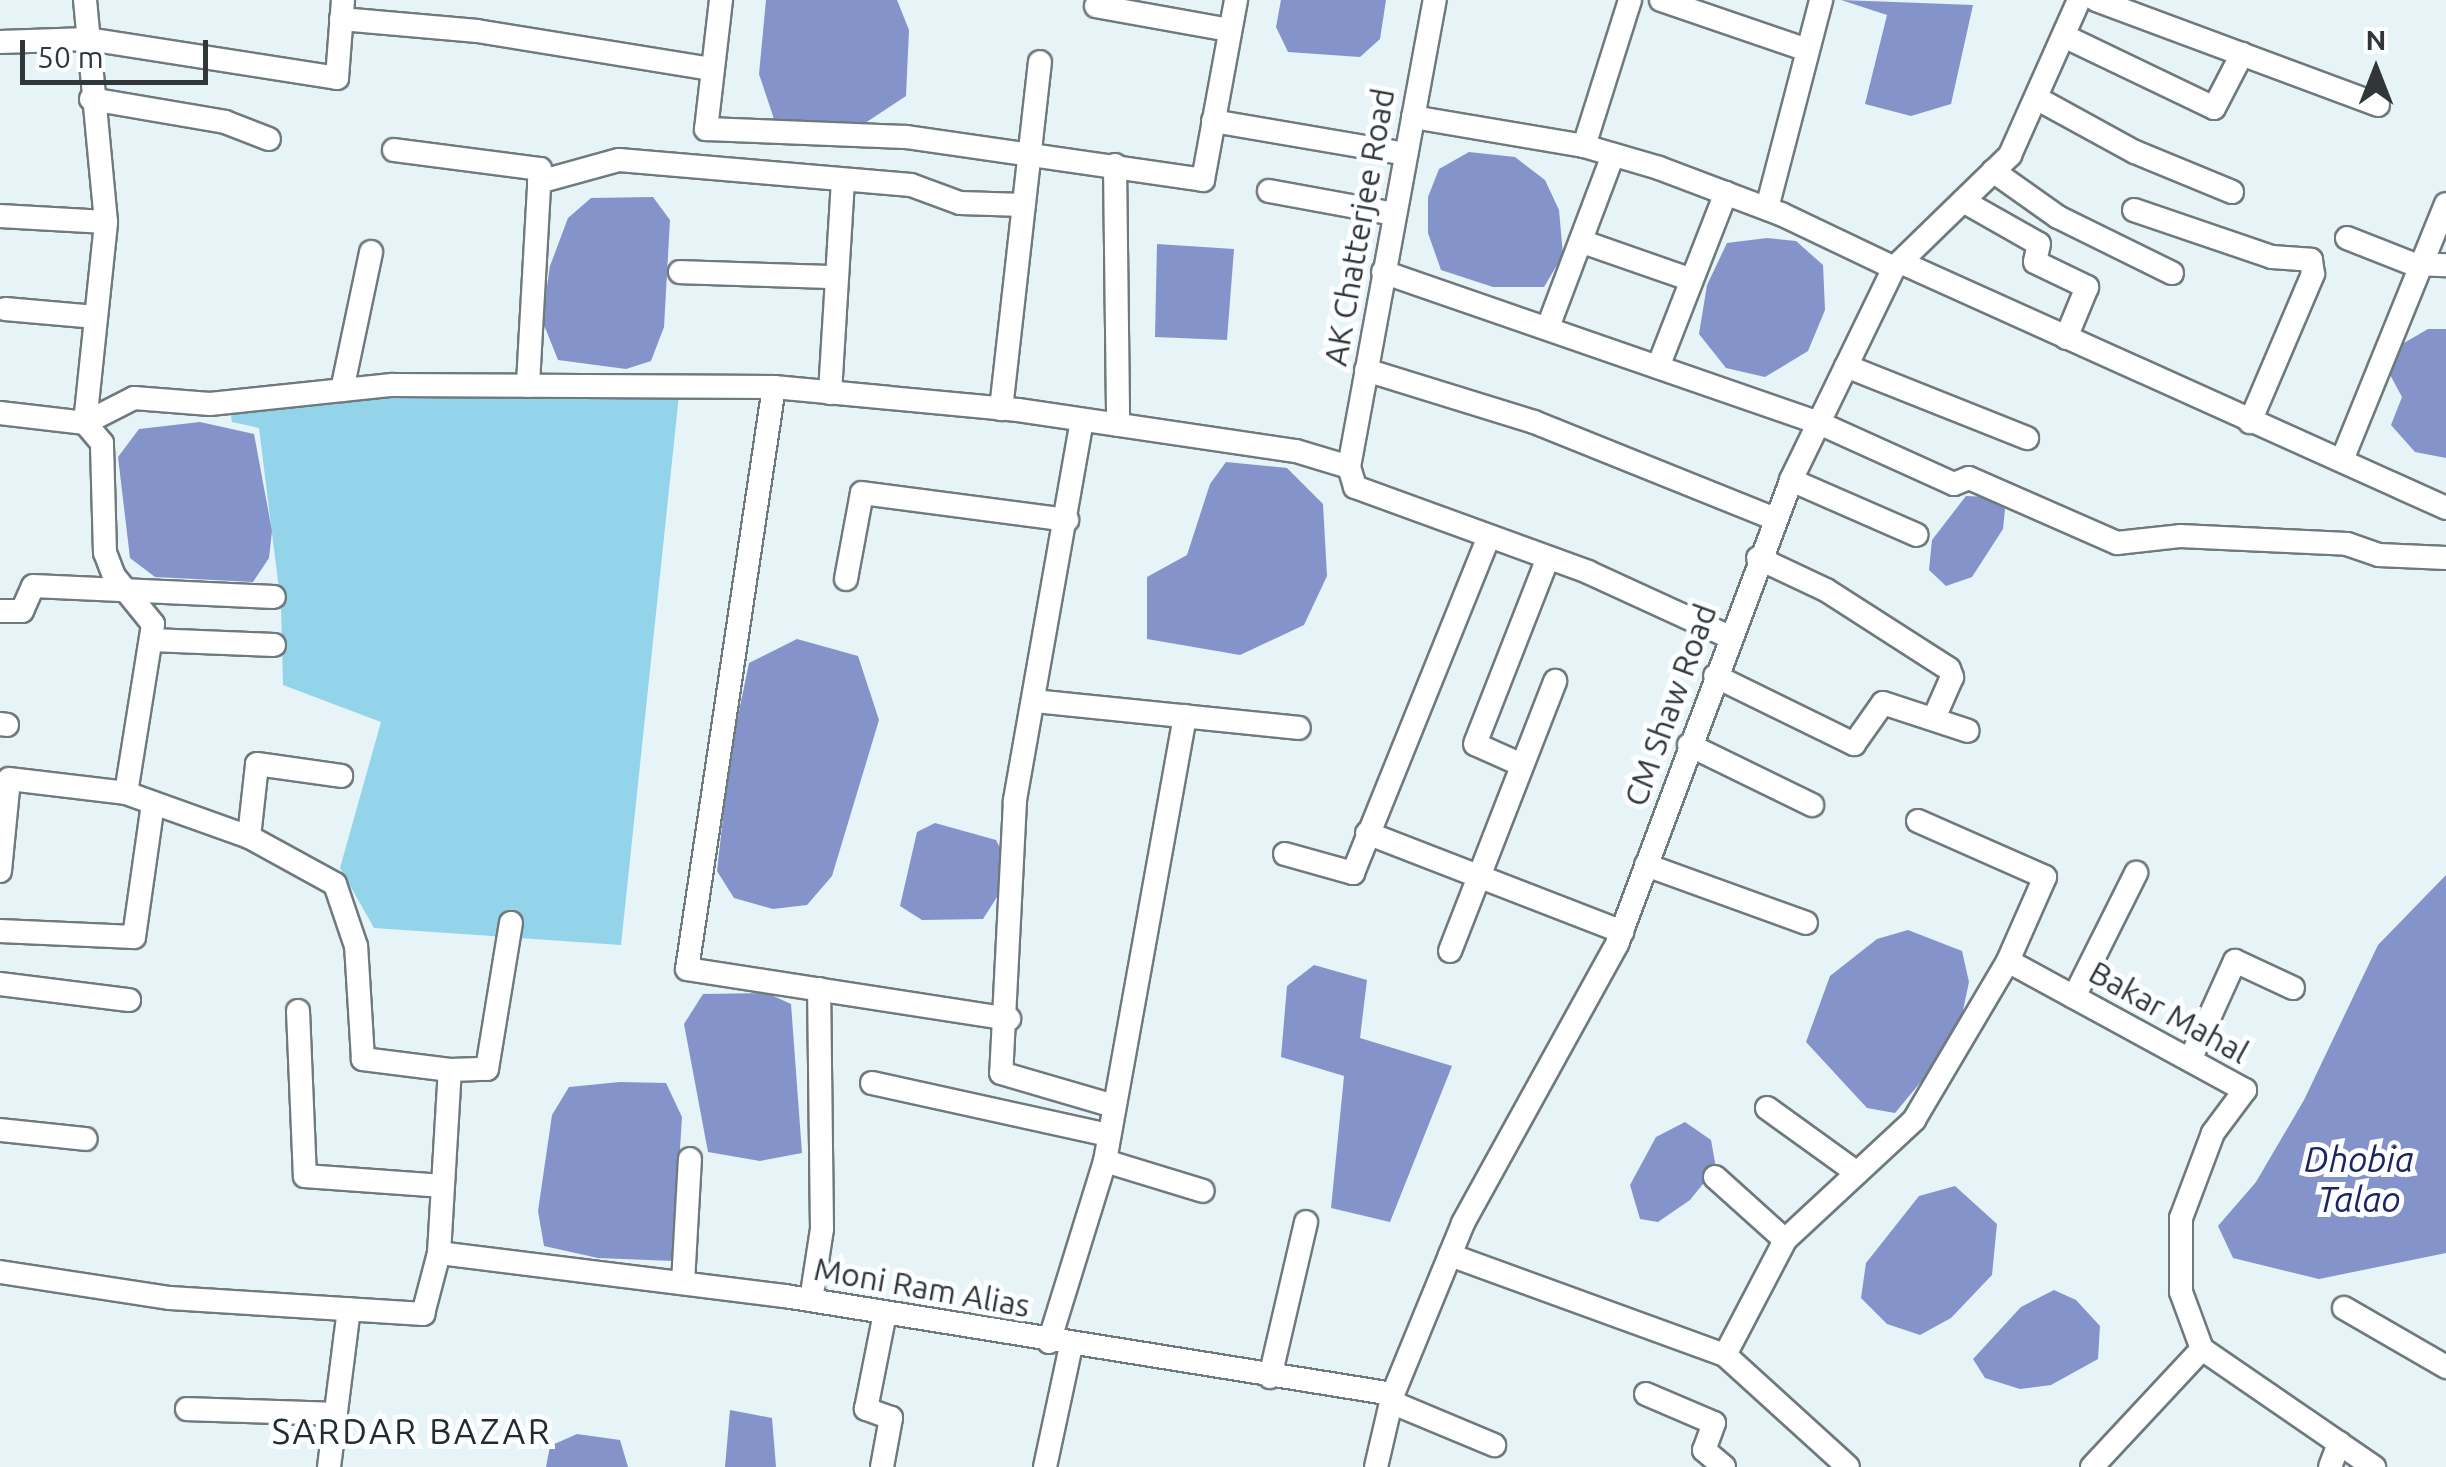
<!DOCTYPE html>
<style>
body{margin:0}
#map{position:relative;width:2446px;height:1467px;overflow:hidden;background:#e6f3f7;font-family:Ubuntu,sans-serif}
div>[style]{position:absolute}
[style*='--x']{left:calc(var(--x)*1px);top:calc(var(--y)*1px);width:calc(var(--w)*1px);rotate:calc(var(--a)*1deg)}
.green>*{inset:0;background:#94d4eb}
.water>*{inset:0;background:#8494cb}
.roads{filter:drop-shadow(2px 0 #6f7a7e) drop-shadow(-2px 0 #6f7a7e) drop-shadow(0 2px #6f7a7e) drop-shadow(0 -2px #6f7a7e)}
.street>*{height:22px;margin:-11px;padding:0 11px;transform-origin:11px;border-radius:11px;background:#fff}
span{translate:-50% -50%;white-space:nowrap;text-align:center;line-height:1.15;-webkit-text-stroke:10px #fcfeff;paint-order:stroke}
.street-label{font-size:32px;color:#313638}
.water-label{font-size:35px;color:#1b2464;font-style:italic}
.neighbourhood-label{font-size:35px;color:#222c2f;letter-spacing:2.5px}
.north{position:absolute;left:2326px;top:20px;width:100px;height:100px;-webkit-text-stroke:8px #fcfeff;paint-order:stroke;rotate:0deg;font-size:28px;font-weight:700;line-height:40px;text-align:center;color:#313638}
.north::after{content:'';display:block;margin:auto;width:35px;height:45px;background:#313638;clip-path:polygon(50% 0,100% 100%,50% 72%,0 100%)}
.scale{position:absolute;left:20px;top:40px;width:188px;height:45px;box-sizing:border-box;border:5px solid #313638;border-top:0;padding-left:12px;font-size:30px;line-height:35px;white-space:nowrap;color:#313638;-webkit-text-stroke:8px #fcfeff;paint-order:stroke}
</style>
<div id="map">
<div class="green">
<div style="clip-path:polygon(389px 390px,679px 395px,621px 945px,374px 928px,340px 868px,381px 722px,283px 685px,281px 606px,259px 428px,232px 422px,230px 409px)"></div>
</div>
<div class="water">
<div style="clip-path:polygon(766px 0,897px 0,909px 30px,906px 96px,853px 131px,775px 122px,759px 74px)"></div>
<div style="clip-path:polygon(1281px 0,1386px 0,1380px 39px,1360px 57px,1288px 52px,1276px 27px)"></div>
<div style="clip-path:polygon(1841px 0,1973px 5px,1951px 104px,1911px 116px,1865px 104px,1887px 15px)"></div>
<div style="clip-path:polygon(1469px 152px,1515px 157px,1545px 180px,1559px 210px,1563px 255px,1544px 287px,1493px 287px,1441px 270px,1428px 233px,1428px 197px,1439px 169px)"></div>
<div style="clip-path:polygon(653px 197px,670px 220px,664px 327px,651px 361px,626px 369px,558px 360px,542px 320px,550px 266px,568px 218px,591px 198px)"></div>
<div style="clip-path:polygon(1767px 238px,1796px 241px,1823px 265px,1825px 310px,1808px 351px,1765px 377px,1726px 368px,1699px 334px,1707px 285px,1727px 243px)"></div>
<div style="clip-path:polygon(1157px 244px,1234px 249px,1227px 340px,1155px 337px)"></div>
<div style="clip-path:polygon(2428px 329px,2446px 329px,2446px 458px,2415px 452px,2391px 425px,2402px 397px,2388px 371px,2397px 347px)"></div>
<div style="clip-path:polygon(200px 422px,254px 434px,272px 531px,269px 558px,253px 582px,155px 577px,130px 558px,118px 457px,139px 429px)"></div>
<div style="clip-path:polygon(1226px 462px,1287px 468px,1323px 504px,1327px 576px,1304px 625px,1240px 655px,1147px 639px,1147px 577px,1187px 555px,1210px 484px)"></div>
<div style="clip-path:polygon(1966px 496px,1990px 497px,2005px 509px,2003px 529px,1972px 577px,1946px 586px,1929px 570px,1932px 540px)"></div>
<div style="clip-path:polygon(797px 639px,858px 656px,879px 720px,832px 876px,807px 905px,773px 909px,734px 898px,717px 871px,730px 755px,749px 663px)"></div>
<div style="clip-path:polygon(935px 823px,996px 840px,1003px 854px,999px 894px,983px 919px,922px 920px,900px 906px,917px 832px)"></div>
<div style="clip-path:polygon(2446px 875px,2446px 1253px,2319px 1279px,2233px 1258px,2218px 1226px,2256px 1182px,2304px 1100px,2378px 945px)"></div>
<div style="clip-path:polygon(1908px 930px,1962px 951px,1969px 982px,1962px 1015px,1934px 1066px,1895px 1113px,1867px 1108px,1806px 1042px,1830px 976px,1877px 939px)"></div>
<div style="clip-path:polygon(1314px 965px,1367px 980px,1360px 1038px,1452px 1066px,1390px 1222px,1331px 1208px,1344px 1076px,1281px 1057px,1287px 986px)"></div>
<div style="clip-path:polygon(767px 993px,791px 1004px,802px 1153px,760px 1161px,708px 1152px,684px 1024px,703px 994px)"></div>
<div style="clip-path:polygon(620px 1082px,666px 1083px,682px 1117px,673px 1261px,598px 1258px,544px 1246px,538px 1211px,552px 1115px,569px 1087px)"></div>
<div style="clip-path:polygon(1685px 1122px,1711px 1140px,1716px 1168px,1690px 1200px,1658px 1222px,1640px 1219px,1630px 1185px,1656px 1137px)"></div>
<div style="clip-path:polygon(1955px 1186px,1997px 1224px,1992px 1275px,1951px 1318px,1920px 1335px,1887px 1324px,1861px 1298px,1866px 1263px,1919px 1196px)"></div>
<div style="clip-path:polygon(2054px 1290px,2076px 1300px,2100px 1326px,2098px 1359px,2051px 1385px,2020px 1389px,1985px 1378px,1973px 1359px,2021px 1307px)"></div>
<div style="clip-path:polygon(730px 1410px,772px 1418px,776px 1467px,725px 1467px)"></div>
<div style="clip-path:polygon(577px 1434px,620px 1440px,628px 1467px,546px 1467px,550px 1446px)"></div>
</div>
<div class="roads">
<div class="street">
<div style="--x:721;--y:0;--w:130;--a:96.6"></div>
<div style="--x:706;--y:129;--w:200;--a:2.3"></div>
<div style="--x:906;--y:137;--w:300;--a:8.2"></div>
<div style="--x:1203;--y:180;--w:183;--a:-79.6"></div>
<div style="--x:1661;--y:0;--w:154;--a:18.9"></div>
<div style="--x:2096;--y:0;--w:301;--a:20.4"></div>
<div style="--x:1096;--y:6;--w:135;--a:10.2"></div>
<div style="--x:341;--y:19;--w:137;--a:5"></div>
<div style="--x:477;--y:31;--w:238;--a:9.2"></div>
<div style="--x:2066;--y:37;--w:164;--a:25.6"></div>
<div style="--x:2214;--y:108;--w:61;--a:-62.6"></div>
<div style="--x:0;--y:42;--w:88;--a:-2"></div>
<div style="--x:88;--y:39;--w:252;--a:8.9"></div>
<div style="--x:337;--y:78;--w:78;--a:-85.6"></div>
<div style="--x:91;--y:99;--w:136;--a:9.7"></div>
<div style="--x:225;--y:122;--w:47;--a:21.1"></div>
<div style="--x:2038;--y:99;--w:111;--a:28.7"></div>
<div style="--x:2135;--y:152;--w:105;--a:22.4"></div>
<div style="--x:1413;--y:117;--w:173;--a:9.6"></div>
<div style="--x:1584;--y:146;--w:78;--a:16.3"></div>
<div style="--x:1659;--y:168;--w:130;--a:20.7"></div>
<div style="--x:1781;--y:214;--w:125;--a:25.5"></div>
<div style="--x:1213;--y:121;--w:196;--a:9.7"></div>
<div style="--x:1584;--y:146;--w:153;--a:-72.5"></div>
<div style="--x:394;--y:150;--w:147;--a:7.4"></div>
<div style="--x:540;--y:169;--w:217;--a:93.2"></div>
<div style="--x:1115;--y:165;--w:260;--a:89.3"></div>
<div style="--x:1993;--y:171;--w:80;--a:35.3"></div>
<div style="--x:2058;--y:217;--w:127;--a:26.2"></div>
<div style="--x:539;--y:182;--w:83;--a:-15.4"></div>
<div style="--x:619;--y:160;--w:293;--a:4.9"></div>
<div style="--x:911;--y:185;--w:52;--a:20.2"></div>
<div style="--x:960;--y:203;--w:64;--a:1.8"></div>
<div style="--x:1269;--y:191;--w:127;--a:10.4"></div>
<div style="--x:1963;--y:201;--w:87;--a:29.5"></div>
<div style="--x:2039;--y:244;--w:18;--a:103"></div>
<div style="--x:2035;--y:262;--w:58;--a:25.7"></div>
<div style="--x:2087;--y:287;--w:55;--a:112.4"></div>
<div style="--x:1767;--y:208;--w:215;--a:-75.4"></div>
<div style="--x:2134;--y:210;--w:146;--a:18.8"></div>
<div style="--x:2272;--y:257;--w:39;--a:4"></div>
<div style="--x:2311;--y:260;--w:14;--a:82"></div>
<div style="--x:2313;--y:274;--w:161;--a:113.1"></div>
<div style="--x:0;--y:216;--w:106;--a:3.2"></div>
<div style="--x:2347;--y:238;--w:71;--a:21.5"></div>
<div style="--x:2413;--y:264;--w:33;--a:2"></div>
<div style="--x:1583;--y:242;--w:115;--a:19.2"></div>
<div style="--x:1900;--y:262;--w:599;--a:24.25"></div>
<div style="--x:680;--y:272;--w:154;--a:1.9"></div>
<div style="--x:1383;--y:272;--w:461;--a:19.1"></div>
<div style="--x:1819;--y:423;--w:148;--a:24.3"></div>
<div style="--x:1954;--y:484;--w:16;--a:-22"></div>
<div style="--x:1969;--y:478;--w:162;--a:23.7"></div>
<div style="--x:2117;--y:543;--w:63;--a:-6.3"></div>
<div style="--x:2180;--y:536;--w:167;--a:2.7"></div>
<div style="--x:2347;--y:544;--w:34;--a:19"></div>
<div style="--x:2379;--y:555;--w:67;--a:2.6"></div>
<div style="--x:5;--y:309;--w:91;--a:5"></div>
<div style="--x:1548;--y:327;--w:184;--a:-69.3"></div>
<div style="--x:1846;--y:366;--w:195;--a:21.7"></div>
<div style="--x:1658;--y:367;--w:187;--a:-68.7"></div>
<div style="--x:1366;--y:370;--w:176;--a:17.2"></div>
<div style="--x:1534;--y:422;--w:258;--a:21.9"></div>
<div style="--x:774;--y:387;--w:588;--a:98.5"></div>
<div style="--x:687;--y:969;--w:326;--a:8.8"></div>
<div style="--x:342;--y:390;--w:141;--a:-78.1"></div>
<div style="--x:830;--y:393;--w:213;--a:-86.5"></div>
<div style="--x:1001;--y:409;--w:349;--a:-83.6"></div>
<div style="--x:0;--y:413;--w:86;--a:6.7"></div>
<div style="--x:85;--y:423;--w:55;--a:-27"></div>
<div style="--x:134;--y:398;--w:76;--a:4.5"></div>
<div style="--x:210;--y:404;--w:183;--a:-6"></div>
<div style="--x:392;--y:385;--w:382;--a:0.3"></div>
<div style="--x:774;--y:387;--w:245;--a:5.4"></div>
<div style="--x:1018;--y:410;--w:281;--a:8.4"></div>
<div style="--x:1296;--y:451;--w:55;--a:16.8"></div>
<div style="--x:1349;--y:467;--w:21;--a:73"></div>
<div style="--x:1355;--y:487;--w:248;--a:20"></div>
<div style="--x:1588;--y:572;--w:155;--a:24.7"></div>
<div style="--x:1082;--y:420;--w:387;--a:100"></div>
<div style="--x:1015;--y:801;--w:272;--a:92.9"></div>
<div style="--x:1001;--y:1073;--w:118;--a:16.3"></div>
<div style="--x:85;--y:423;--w:202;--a:-84"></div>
<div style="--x:106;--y:222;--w:223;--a:-95.4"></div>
<div style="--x:2342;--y:460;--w:276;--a:-67.9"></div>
<div style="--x:1349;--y:467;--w:475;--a:-79.6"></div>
<div style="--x:1791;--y:480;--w:137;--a:23.6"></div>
<div style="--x:1758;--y:558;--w:75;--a:25.2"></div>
<div style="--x:1826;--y:590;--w:146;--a:32.7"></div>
<div style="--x:1949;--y:669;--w:9;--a:69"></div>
<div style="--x:1952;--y:677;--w:45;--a:113.7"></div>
<div style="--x:846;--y:579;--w:87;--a:-79.5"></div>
<div style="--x:862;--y:493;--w:207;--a:7.5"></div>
<div style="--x:0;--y:611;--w:22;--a:0"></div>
<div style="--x:22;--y:611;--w:27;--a:-66"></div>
<div style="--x:33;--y:586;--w:241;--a:2.6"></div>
<div style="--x:151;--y:640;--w:123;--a:2.3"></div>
<div style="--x:1715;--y:676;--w:155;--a:26.1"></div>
<div style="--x:1854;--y:744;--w:50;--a:-54.7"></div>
<div style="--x:1883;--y:703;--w:89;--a:18.2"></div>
<div style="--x:1034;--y:701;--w:266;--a:5.8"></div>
<div style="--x:0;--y:724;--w:7;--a:8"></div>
<div style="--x:1689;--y:745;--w:137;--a:26"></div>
<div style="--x:1522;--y:765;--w:51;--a:-155.9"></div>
<div style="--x:1475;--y:744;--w:200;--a:-68.6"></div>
<div style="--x:1918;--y:821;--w:139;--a:23.8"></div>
<div style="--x:2045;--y:877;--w:92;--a:113.8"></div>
<div style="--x:1367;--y:833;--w:274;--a:21.2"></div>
<div style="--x:249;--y:837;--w:73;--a:-83.7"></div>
<div style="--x:257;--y:764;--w:85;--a:8.1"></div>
<div style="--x:1285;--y:854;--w:71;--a:15.6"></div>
<div style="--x:1353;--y:873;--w:363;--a:-68"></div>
<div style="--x:1646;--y:865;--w:170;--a:19.9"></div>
<div style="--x:0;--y:871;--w:92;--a:-84.4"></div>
<div style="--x:9;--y:779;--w:118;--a:6.8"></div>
<div style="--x:0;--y:931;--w:134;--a:2.6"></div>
<div style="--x:134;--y:937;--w:135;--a:-81.9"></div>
<div style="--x:1450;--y:951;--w:290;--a:-68.7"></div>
<div style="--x:0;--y:984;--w:130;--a:7.1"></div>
<div style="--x:2074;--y:997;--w:139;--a:-63.4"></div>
<div style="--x:298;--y:1011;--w:165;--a:87.6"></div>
<div style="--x:305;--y:1176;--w:138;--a:4.1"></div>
<div style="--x:2190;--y:1060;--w:109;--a:-65.6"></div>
<div style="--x:2235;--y:961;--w:64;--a:25"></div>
<div style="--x:450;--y:1070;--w:37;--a:-2"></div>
<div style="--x:487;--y:1069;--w:148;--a:-80.7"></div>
<div style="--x:872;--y:1083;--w:243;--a:12.4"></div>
<div style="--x:1767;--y:1108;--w:111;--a:35.8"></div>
<div style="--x:0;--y:1130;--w:86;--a:6"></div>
<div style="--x:1105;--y:1161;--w:102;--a:17"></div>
<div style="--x:1715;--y:1177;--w:94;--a:42"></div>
<div style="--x:439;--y:1253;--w:349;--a:7.1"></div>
<div style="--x:785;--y:1296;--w:616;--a:9.16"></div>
<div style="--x:1450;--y:1255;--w:293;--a:20"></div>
<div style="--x:1725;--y:1355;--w:166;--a:42.3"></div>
<div style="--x:0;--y:1272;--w:172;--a:8.7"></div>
<div style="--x:170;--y:1298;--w:254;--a:3.6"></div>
<div style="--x:423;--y:1314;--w:63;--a:-75.3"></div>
<div style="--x:439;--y:1253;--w:183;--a:-86.6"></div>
<div style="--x:450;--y:1070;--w:88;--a:-172.8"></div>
<div style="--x:363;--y:1059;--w:113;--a:-93.5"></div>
<div style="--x:356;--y:946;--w:65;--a:-108.7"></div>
<div style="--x:335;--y:884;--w:98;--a:-151.3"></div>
<div style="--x:249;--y:837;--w:131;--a:-160.3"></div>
<div style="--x:126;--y:793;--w:171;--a:-80.9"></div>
<div style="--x:153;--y:624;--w:62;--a:-129.1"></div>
<div style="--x:114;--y:576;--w:25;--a:-111"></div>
<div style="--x:105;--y:553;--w:110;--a:-91.6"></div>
<div style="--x:102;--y:443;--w:26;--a:-130"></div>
<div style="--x:683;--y:1283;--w:124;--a:-86.8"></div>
<div style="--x:811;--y:1300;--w:72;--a:-81.2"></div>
<div style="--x:822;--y:1229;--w:240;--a:-90.7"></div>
<div style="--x:2344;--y:1308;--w:118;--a:30"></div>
<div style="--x:1049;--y:1342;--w:189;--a:-72.8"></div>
<div style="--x:1105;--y:1161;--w:452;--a:-79.8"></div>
<div style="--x:1725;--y:1355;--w:130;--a:-62.4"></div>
<div style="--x:1785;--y:1240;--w:176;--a:-42.9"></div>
<div style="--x:1914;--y:1120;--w:185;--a:-59.4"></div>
<div style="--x:2008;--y:961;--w:270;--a:28.6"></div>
<div style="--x:2245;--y:1090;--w:54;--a:126.7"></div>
<div style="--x:2213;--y:1133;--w:91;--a:110.6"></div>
<div style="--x:2181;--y:1218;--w:74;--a:90"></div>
<div style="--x:2181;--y:1292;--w:61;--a:69.8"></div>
<div style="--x:2202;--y:1349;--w:209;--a:34.5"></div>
<div style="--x:1270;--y:1377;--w:159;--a:-76.9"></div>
<div style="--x:1646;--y:1394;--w:74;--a:23.1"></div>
<div style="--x:1714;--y:1423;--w:29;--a:110"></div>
<div style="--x:1704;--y:1450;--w:26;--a:40"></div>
<div style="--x:1391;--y:1402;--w:112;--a:22.7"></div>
<div style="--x:187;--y:1409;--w:149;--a:1.9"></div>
<div style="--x:329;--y:1467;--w:159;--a:-82.8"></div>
<div style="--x:882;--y:1467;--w:50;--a:-79.6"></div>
<div style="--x:891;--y:1418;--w:27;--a:-160"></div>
<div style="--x:866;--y:1409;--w:98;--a:-78.8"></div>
<div style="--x:1045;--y:1467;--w:124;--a:-77.9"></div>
<div style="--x:1376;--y:1467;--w:75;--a:-76.9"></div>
<div style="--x:1393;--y:1394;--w:185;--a:-67.7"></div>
<div style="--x:1463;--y:1223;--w:319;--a:-61.1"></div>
<div style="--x:1617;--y:944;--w:496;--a:-69.4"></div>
<div style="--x:1791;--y:480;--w:236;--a:-64.1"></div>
<div style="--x:1894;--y:268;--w:162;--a:-44.2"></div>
<div style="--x:2010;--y:155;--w:170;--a:-66"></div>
<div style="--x:2092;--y:1467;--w:161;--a:-47"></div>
<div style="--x:2330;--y:1467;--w:26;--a:-69"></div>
</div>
</div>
<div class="street-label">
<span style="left:1359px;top:227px;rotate:-80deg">AK Chatterjee Road</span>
<span style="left:1670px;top:705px;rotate:-70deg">CM Shaw Road</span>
<span style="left:2169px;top:1012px;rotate:29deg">Bakar Mahal</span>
<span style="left:922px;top:1287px;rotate:10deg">Moni Ram Alias</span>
</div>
<div class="water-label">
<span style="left:2359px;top:1179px">Dhobia<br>Talao</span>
</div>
<div class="neighbourhood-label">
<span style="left:412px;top:1431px">SARDAR BAZAR</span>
</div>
<div class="north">N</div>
<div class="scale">50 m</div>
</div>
